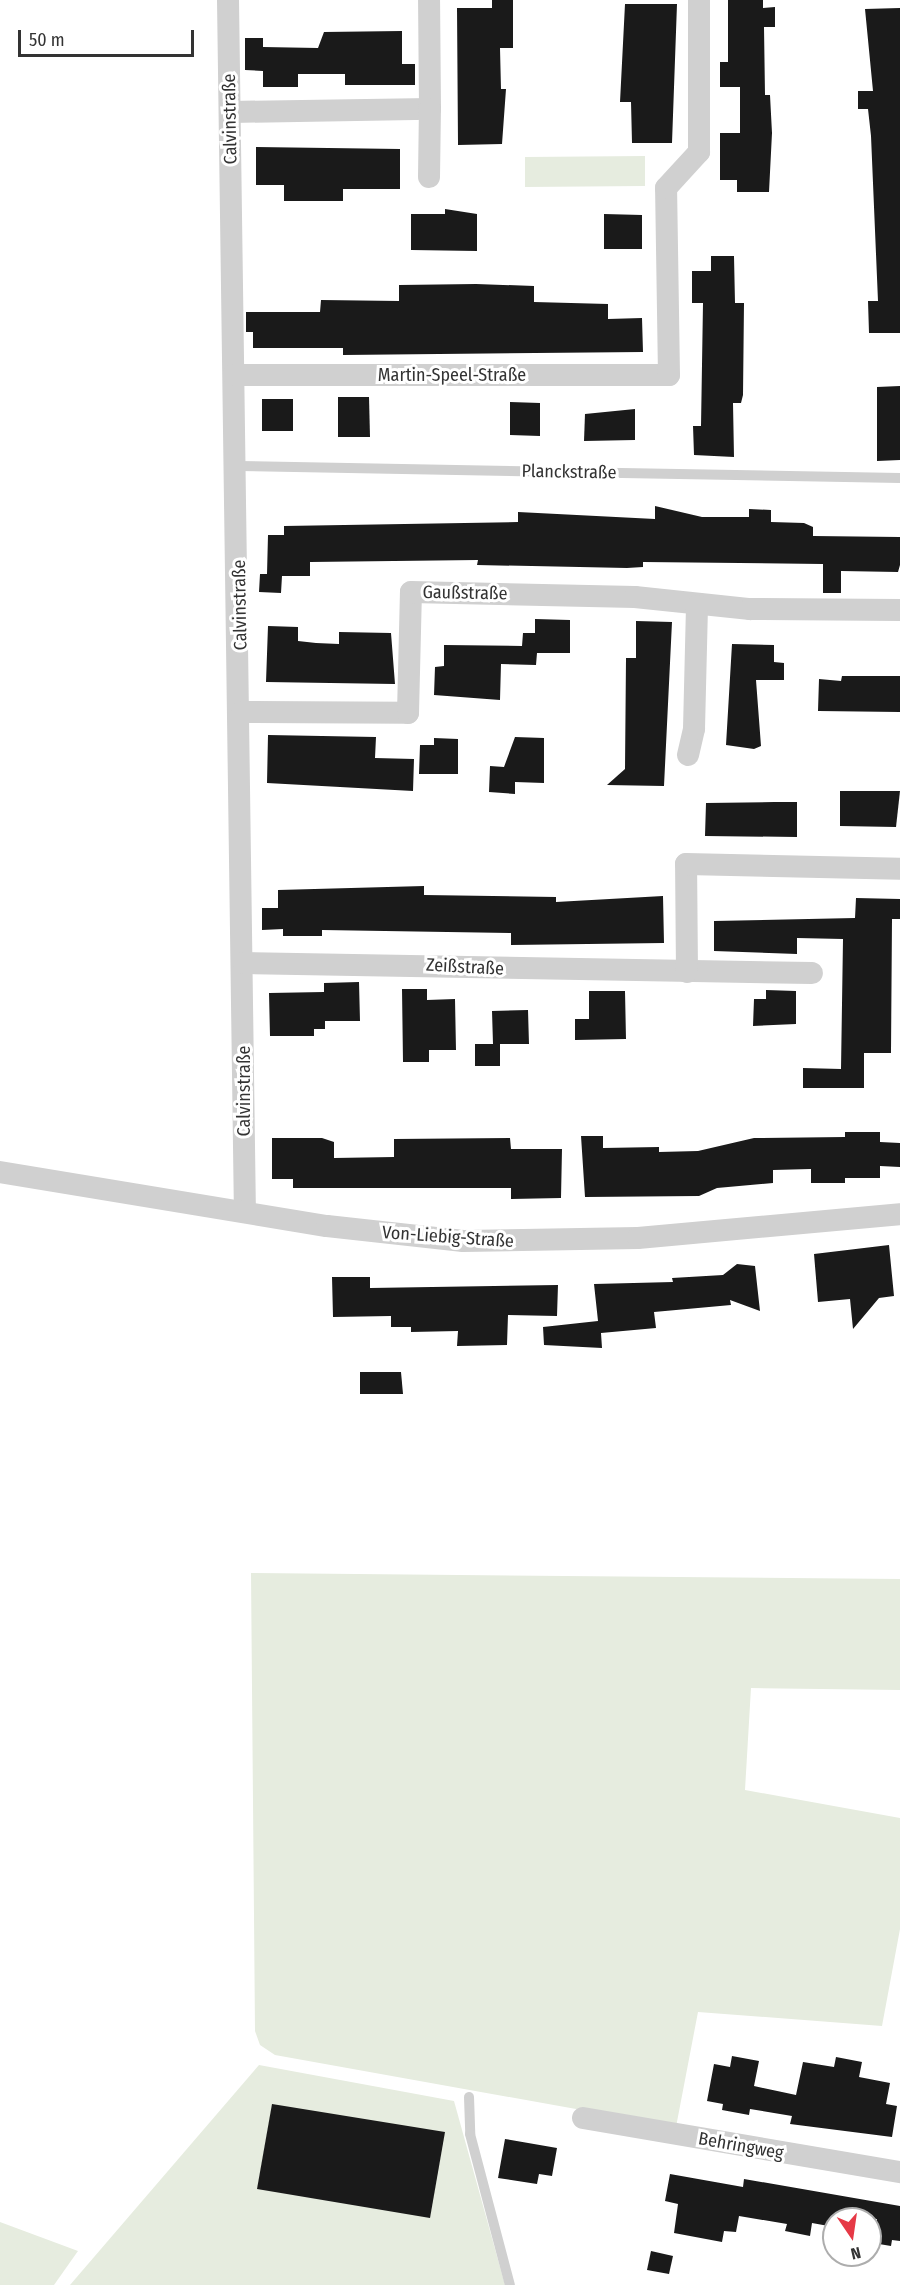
<!DOCTYPE html>
<meta charset="utf-8">
<style>
body{margin:0}
#map{position:relative;width:900px;height:2285px;overflow:hidden;background:#fff;font-family:"Fira Sans Condensed",sans-serif}
div>[style]{position:absolute}
[style*='--x']{left:calc(var(--x)*1px);top:calc(var(--y)*1px);width:calc(var(--w)*1px);rotate:calc(var(--a)*1deg)}
.green>*{inset:0;background:#e6ecdf}
.building>*{inset:0;background:#1a1a1a}
.service>*{height:10px;margin:-5px;padding:0 5px;transform-origin:5px;border-radius:5px;background:#d0d0d0}
.minor>*{height:22px;margin:-11px;padding:0 11px;transform-origin:11px;border-radius:11px;background:#d0d0d0}
span{translate:-50% -50%;white-space:nowrap;text-align:center;line-height:1.15;-webkit-text-stroke:6px #fff;paint-order:stroke}
.street-label{font-size:18px;color:#333}
.north{position:absolute;left:822px;top:2207px;width:60px;height:60px;box-sizing:border-box;background:#fff;border:2px solid #adadad;border-radius:50%;rotate:167deg;font-size:16px;font-weight:700;line-height:24px;text-align:center;color:#333}
.north::after{content:'';display:block;margin:auto;width:21px;height:27px;background:#e63946;clip-path:polygon(50% 0,100% 100%,50% 72%,0 100%)}
.scale{position:absolute;left:18px;top:30px;width:176px;height:27px;box-sizing:border-box;border:3px solid #333;border-top:0;padding-left:8px;font-size:18px;line-height:21px;white-space:nowrap;color:#333;-webkit-text-stroke:4px #fff;paint-order:stroke}
</style>
<div id="map">
<div class="green">
<div style="clip-path:polygon(645px 156px,645px 186px,525px 187px,525px 157px)"></div>
<div style="clip-path:polygon(251px 1573px,900px 1579px,900px 1690px,751px 1688px,745px 1790px,900px 1818px,900px 1929px,882px 2026px,698px 2012px,676px 2127px,275px 2055px,260px 2045px,255px 2031px)"></div>
<div style="clip-path:polygon(259px 2065px,454px 2101px,505px 2285px,70px 2285px)"></div>
<div style="clip-path:polygon(0 2222px,78px 2251px,54px 2285px,0 2285px)"></div>
</div>
<div class="building">
<div style="clip-path:polygon(492px 0,513px 0,513px 48px,500px 48px,501px 89px,506px 89px,502px 144px,458px 145px,457px 8px,492px 8px)"></div>
<div style="clip-path:polygon(728px 0,763px 0,763px 8px,775px 7px,775px 27px,764px 27px,765px 95px,770px 95px,772px 133px,769px 192px,737px 192px,737px 180px,720px 180px,720px 133px,740px 133px,740px 87px,720px 87px,720px 62px,728px 62px)"></div>
<div style="clip-path:polygon(625px 4px,677px 4px,672px 143px,632px 143px,631px 102px,620px 102px)"></div>
<div style="clip-path:polygon(900px 8px,900px 333px,869px 333px,868px 301px,878px 301px,871px 136px,868px 109px,858px 109px,858px 91px,873px 91px,865px 9px)"></div>
<div style="clip-path:polygon(402px 31px,402px 64px,415px 64px,415px 85px,345px 85px,345px 74px,298px 74px,298px 87px,263px 87px,263px 71px,245px 70px,245px 38px,263px 38px,263px 47px,318px 48px,324px 32px)"></div>
<div style="clip-path:polygon(256px 147px,400px 149px,400px 189px,343px 189px,343px 201px,284px 201px,284px 185px,256px 185px)"></div>
<div style="clip-path:polygon(445px 209px,477px 214px,477px 251px,411px 250px,411px 214px,445px 214px)"></div>
<div style="clip-path:polygon(604px 214px,642px 215px,642px 249px,604px 249px)"></div>
<div style="clip-path:polygon(711px 256px,734px 256px,735px 303px,744px 303px,743px 395px,741px 403px,733px 403px,734px 457px,694px 455px,693px 426px,701px 426px,703px 303px,692px 303px,692px 271px,711px 271px)"></div>
<div style="clip-path:polygon(476px 284px,534px 286px,534px 302px,608px 304px,608px 319px,642px 318px,643px 352px,343px 355px,343px 348px,253px 348px,253px 332px,246px 332px,246px 312px,320px 312px,321px 300px,399px 301px,399px 285px)"></div>
<div style="clip-path:polygon(900px 386px,900px 460px,877px 461px,877px 387px)"></div>
<div style="clip-path:polygon(338px 397px,369px 397px,370px 437px,338px 437px)"></div>
<div style="clip-path:polygon(262px 399px,293px 399px,293px 431px,262px 431px)"></div>
<div style="clip-path:polygon(510px 402px,540px 403px,540px 436px,510px 435px)"></div>
<div style="clip-path:polygon(635px 409px,635px 440px,584px 441px,585px 414px)"></div>
<div style="clip-path:polygon(655px 506px,702px 517px,749px 517px,749px 509px,771px 510px,771px 522px,804px 523px,813px 527px,813px 536px,900px 537px,900px 565px,898px 572px,841px 571px,841px 593px,823px 593px,823px 564px,643px 562px,643px 567px,627px 568px,477px 565px,478px 560px,310px 562px,310px 576px,282px 576px,281px 593px,259px 592px,260px 574px,267px 574px,268px 535px,284px 535px,284px 526px,518px 522px,518px 512px,655px 519px)"></div>
<div style="clip-path:polygon(535px 619px,570px 620px,570px 653px,537px 653px,536px 665px,501px 664px,500px 700px,434px 695px,435px 667px,444px 666px,444px 645px,522px 646px,523px 633px,535px 633px)"></div>
<div style="clip-path:polygon(636px 621px,672px 622px,664px 786px,607px 785px,625px 769px,626px 658px,636px 658px)"></div>
<div style="clip-path:polygon(268px 626px,298px 627px,298px 641px,316px 643px,339px 644px,339px 632px,391px 633px,395px 684px,266px 682px)"></div>
<div style="clip-path:polygon(732px 644px,774px 645px,774px 662px,784px 663px,784px 680px,756px 680px,761px 746px,754px 749px,726px 745px)"></div>
<div style="clip-path:polygon(842px 676px,900px 676px,900px 712px,818px 711px,819px 679px,841px 681px)"></div>
<div style="clip-path:polygon(268px 735px,376px 737px,375px 758px,414px 759px,413px 791px,267px 783px)"></div>
<div style="clip-path:polygon(515px 737px,544px 738px,544px 783px,515px 782px,515px 794px,489px 792px,490px 766px,504px 767px)"></div>
<div style="clip-path:polygon(434px 738px,458px 739px,458px 774px,419px 774px,420px 745px,434px 745px)"></div>
<div style="clip-path:polygon(840px 791px,900px 791px,896px 827px,840px 826px)"></div>
<div style="clip-path:polygon(774px 802px,797px 802px,797px 837px,705px 836px,706px 803px)"></div>
<div style="clip-path:polygon(424px 886px,424px 895px,556px 897px,556px 902px,663px 896px,664px 943px,511px 945px,511px 933px,322px 930px,322px 936px,283px 936px,283px 929px,262px 930px,262px 908px,278px 908px,278px 890px)"></div>
<div style="clip-path:polygon(856px 898px,900px 899px,900px 919px,892px 919px,891px 1053px,864px 1053px,864px 1088px,803px 1088px,803px 1068px,841px 1069px,843px 939px,797px 938px,797px 954px,714px 951px,714px 921px,855px 918px)"></div>
<div style="clip-path:polygon(359px 982px,360px 1021px,325px 1021px,325px 1029px,314px 1029px,314px 1036px,270px 1036px,269px 993px,324px 992px,324px 983px)"></div>
<div style="clip-path:polygon(402px 989px,427px 989px,427px 1000px,455px 999px,456px 1050px,429px 1050px,429px 1062px,403px 1062px)"></div>
<div style="clip-path:polygon(766px 990px,796px 991px,796px 1024px,753px 1026px,754px 999px,766px 999px)"></div>
<div style="clip-path:polygon(589px 991px,625px 991px,626px 1039px,575px 1040px,575px 1019px,589px 1019px)"></div>
<div style="clip-path:polygon(528px 1010px,529px 1044px,500px 1044px,500px 1066px,475px 1066px,475px 1044px,493px 1044px,492px 1011px)"></div>
<div style="clip-path:polygon(845px 1132px,880px 1132px,880px 1142px,900px 1143px,900px 1167px,880px 1166px,880px 1178px,845px 1178px,845px 1183px,811px 1183px,811px 1169px,773px 1170px,773px 1183px,717px 1188px,699px 1196px,585px 1197px,581px 1136px,603px 1136px,603px 1148px,659px 1147px,659px 1152px,698px 1151px,754px 1138px,845px 1137px)"></div>
<div style="clip-path:polygon(272px 1138px,322px 1138px,334px 1142px,334px 1158px,394px 1157px,394px 1139px,510px 1138px,511px 1149px,562px 1149px,561px 1198px,511px 1199px,511px 1188px,293px 1188px,293px 1179px,272px 1179px)"></div>
<div style="clip-path:polygon(889px 1245px,894px 1296px,879px 1298px,853px 1329px,850px 1299px,818px 1302px,814px 1254px)"></div>
<div style="clip-path:polygon(737px 1264px,755px 1266px,760px 1311px,730px 1300px,731px 1305px,654px 1312px,656px 1328px,601px 1333px,602px 1348px,544px 1345px,543px 1327px,598px 1321px,594px 1284px,673px 1282px,672px 1278px,723px 1275px)"></div>
<div style="clip-path:polygon(332px 1277px,370px 1277px,370px 1288px,558px 1285px,557px 1316px,508px 1315px,507px 1345px,457px 1346px,458px 1331px,411px 1332px,411px 1327px,391px 1327px,391px 1316px,333px 1317px)"></div>
<div style="clip-path:polygon(360px 1372px,401px 1372px,403px 1394px,360px 1394px)"></div>
<div style="clip-path:polygon(732px 2056px,759px 2061px,754px 2086px,796px 2095px,803px 2062px,834px 2067px,836px 2057px,862px 2062px,859px 2077px,890px 2083px,886px 2104px,897px 2106px,892px 2137px,790px 2124px,792px 2116px,750px 2109px,749px 2115px,722px 2110px,723px 2104px,707px 2101px,714px 2064px,730px 2067px)"></div>
<div style="clip-path:polygon(272px 2104px,445px 2132px,430px 2218px,257px 2189px)"></div>
<div style="clip-path:polygon(505px 2139px,557px 2148px,552px 2176px,539px 2174px,537px 2184px,498px 2178px)"></div>
<div style="clip-path:polygon(670px 2174px,743px 2187px,744px 2179px,900px 2206px,900px 2241px,892px 2240px,891px 2246px,873px 2243px,877px 2219px,834px 2219px,834px 2227px,812px 2223px,810px 2236px,785px 2231px,787px 2224px,739px 2216px,736px 2232px,724px 2231px,722px 2242px,674px 2233px,678px 2204px,665px 2201px)"></div>
<div style="clip-path:polygon(651px 2251px,673px 2256px,669px 2274px,647px 2270px)"></div>
</div>
<div class="service">
<div style="--x:238;--y:466;--w:662;--a:1.04"></div>
<div style="--x:469;--y:2097;--w:37;--a:88"></div>
<div style="--x:470;--y:2134;--w:156;--a:75.2"></div>
</div>
<div class="minor">
<div style="--x:228;--y:0;--w:1211;--a:89.2"></div>
<div style="--x:231;--y:112;--w:199;--a:-0.9"></div>
<div style="--x:430;--y:109;--w:109;--a:-90.5"></div>
<div style="--x:429;--y:177;--w:68;--a:-89.2"></div>
<div style="--x:234;--y:375;--w:435;--a:0"></div>
<div style="--x:669;--y:375;--w:187;--a:-90.9"></div>
<div style="--x:666;--y:188;--w:49;--a:-47.5"></div>
<div style="--x:699;--y:152;--w:152;--a:-90"></div>
<div style="--x:242;--y:712;--w:166;--a:0.3"></div>
<div style="--x:408;--y:713;--w:121;--a:-88.6"></div>
<div style="--x:411;--y:592;--w:224;--a:1.3"></div>
<div style="--x:635;--y:597;--w:116;--a:6"></div>
<div style="--x:750;--y:609;--w:150;--a:0.4"></div>
<div style="--x:688;--y:755;--w:27;--a:-77"></div>
<div style="--x:694;--y:729;--w:123;--a:-88.6"></div>
<div style="--x:244;--y:963;--w:568;--a:1.01"></div>
<div style="--x:687;--y:972;--w:108;--a:-90.5"></div>
<div style="--x:686;--y:864;--w:214;--a:1.3"></div>
<div style="--x:0;--y:1172;--w:331;--a:9.4"></div>
<div style="--x:327;--y:1226;--w:137;--a:6.3"></div>
<div style="--x:463;--y:1241;--w:175;--a:-1"></div>
<div style="--x:638;--y:1238;--w:263;--a:-5.2"></div>
<div style="--x:583;--y:2118;--w:322;--a:9.7"></div>
</div>
<div class="street-label">
<span style="left:230px;top:119px;rotate:-91deg">Calvinstraße</span>
<span style="left:452px;top:375px">Martin-Speel-Straße</span>
<span style="left:569px;top:472px;rotate:1deg">Planckstraße</span>
<span style="left:465px;top:593px;rotate:1deg">Gaußstraße</span>
<span style="left:240px;top:605px;rotate:-91deg">Calvinstraße</span>
<span style="left:465px;top:967px;rotate:3deg">Zeißstraße</span>
<span style="left:244px;top:1091px;rotate:-90deg">Calvinstraße</span>
<span style="left:448px;top:1237px;rotate:4deg">Von-Liebig-Straße</span>
<span style="left:741px;top:2146px;rotate:10deg">Behringweg</span>
</div>
<div class="north">N</div>
<div class="scale">50 m</div>
</div>
